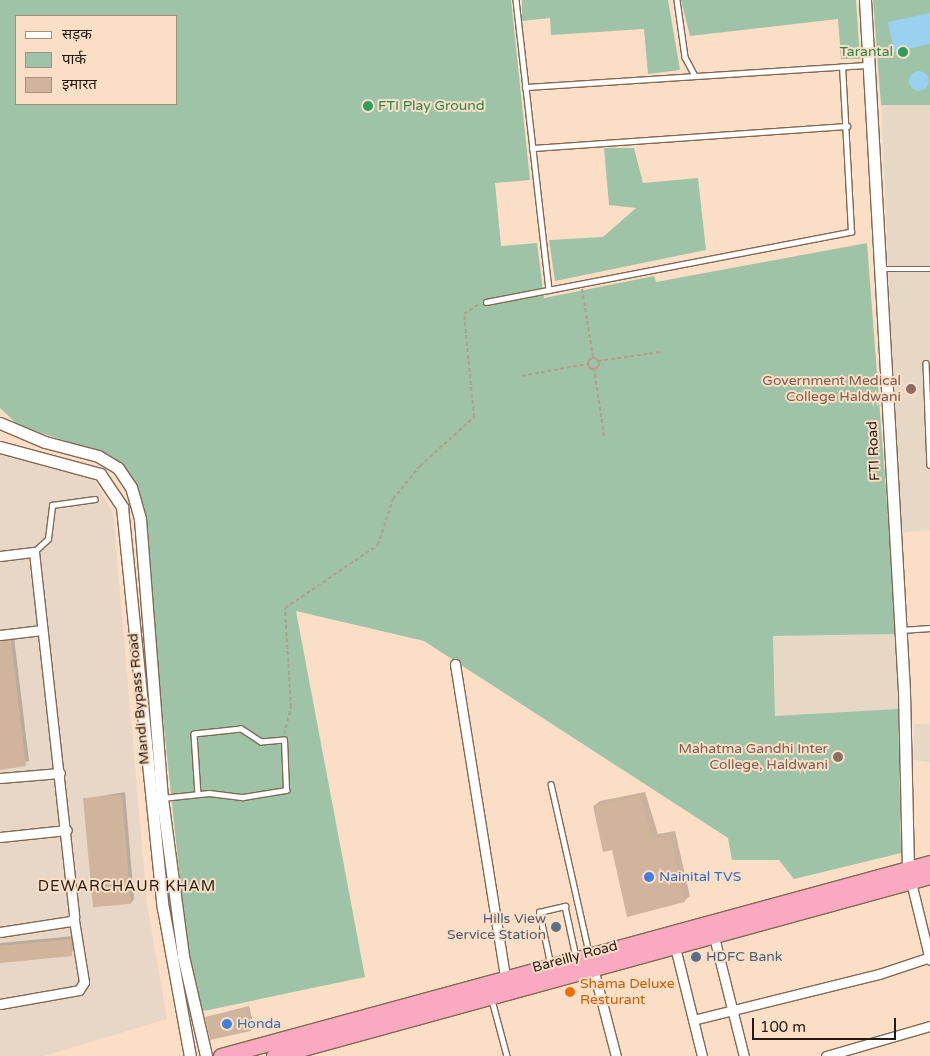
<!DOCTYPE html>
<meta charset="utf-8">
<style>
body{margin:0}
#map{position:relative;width:930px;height:1056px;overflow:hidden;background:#fbdec6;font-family:"Varela Round","Noto Sans Devanagari",sans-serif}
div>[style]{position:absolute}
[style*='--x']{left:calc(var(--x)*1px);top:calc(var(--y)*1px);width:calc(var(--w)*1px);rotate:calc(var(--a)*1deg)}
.commercial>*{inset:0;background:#e8d7c6}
.education>*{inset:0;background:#e7d8c5}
.green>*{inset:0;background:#9ec3a7}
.water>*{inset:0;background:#9ad1f0}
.round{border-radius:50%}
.shadow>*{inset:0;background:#0003}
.building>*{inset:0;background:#d0b49c}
.path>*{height:2px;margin-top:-1px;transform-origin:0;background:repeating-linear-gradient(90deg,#b49e8b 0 4px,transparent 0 6.5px)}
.path>.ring{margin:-1px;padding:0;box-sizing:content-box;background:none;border:2px solid #b49e8b;border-radius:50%}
.roads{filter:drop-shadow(1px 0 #816852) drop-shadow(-1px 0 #816852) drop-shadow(0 1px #816852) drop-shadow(0 -1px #816852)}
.lane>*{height:4.5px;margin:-2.25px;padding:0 2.25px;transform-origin:2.25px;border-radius:2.25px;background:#fff}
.street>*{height:9px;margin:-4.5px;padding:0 4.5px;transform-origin:4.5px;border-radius:4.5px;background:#fff}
.secondary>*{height:11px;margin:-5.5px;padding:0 5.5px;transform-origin:5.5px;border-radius:5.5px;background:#fff}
.highway>*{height:15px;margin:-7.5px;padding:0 7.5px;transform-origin:7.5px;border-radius:7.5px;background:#faaac0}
.dots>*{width:14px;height:14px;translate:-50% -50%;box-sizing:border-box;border:2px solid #fbdec6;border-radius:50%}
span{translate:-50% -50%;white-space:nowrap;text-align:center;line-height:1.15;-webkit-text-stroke:4px #fbdec6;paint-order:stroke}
.leisure-label{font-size:14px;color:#27864d}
.right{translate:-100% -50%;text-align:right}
.left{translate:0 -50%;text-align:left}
.education-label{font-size:14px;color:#785e54}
.street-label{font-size:14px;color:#241a11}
.shop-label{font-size:14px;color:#366cbe}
.service-label{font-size:14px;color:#4e5e75}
.food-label{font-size:14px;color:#c56008}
.neighbourhood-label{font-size:15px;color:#241a11;letter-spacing:1px}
.legend{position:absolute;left:15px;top:15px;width:162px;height:90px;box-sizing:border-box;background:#fbdec6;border:1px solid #a5907e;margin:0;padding:6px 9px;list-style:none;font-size:15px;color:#241a11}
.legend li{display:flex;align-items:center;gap:10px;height:25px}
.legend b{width:25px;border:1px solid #a5907e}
.scale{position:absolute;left:752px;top:1018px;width:144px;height:22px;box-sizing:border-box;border:2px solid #241a11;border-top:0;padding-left:6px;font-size:15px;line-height:18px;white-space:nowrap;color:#241a11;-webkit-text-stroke:4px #fbdec6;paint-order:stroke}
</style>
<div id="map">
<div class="commercial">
<div style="clip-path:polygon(0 455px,93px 478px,113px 513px,147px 904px,167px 1019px,44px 1056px,0 1056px)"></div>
</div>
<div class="education">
<div style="clip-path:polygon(930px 104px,930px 530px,900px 533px,881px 105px)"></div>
<div style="clip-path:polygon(897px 634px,901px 853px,794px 879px,779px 860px,773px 636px)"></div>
<div style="clip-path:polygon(914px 724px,930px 724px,930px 762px,914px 760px)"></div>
</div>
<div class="green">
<div style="clip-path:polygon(evenodd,0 0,511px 0,530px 180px,495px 183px,501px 246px,537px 243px,544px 298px,654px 276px,656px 282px,867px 243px,897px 634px,773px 636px,775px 716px,898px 709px,901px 853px,794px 879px,779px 860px,732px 860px,728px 838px,424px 641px,296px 611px,365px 977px,194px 1013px,140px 498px,129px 475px,112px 457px,18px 425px,0 408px,0 0,16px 16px,176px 16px,176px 104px,16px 104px,16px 16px)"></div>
<div style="clip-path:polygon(522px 0,668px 0,680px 70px,648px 74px,644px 29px,551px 35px,550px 18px,522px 21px)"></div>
<div style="clip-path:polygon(681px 0,856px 0,860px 59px,841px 59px,838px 19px,690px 36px)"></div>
<div style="clip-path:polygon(873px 0,930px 0,930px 105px,881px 105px)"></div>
<div style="clip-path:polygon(604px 148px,634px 148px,643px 183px,698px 178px,706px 250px,555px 281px,549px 240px,603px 237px,636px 208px,609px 205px)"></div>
</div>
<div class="water">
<div style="clip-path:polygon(930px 13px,930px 44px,894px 52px,888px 22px)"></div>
<div class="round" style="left:909px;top:71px;width:20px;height:20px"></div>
</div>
<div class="shadow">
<div style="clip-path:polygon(14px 637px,29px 761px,0 768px,0 638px)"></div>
<div style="clip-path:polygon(125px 792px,134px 899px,131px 903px,84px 799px)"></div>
<div style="clip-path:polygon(645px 792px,658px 834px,675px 831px,690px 896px,684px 901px,613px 848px,594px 806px,600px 801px)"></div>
<div style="clip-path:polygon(74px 936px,72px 955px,0 962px,0 943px)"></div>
<div style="clip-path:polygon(249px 1006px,254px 1026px,250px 1030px,206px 1017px)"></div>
</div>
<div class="building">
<div style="clip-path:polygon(11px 640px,26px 766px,0 770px,0 641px)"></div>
<div style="clip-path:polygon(122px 795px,131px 904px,93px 907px,83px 798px)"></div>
<div style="clip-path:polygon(640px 796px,653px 839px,670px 836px,685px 902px,627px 917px,612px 850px,603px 852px,593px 806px)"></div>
<div style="clip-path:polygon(71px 939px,72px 956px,0 963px,0 946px)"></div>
<div style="clip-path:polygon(246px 1009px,251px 1031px,210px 1040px,205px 1017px)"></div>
</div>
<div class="path">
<div style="--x:582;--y:289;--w:69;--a:80.8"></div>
<div class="ring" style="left:587.5px;top:357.5px;width:9px;height:9px"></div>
<div style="--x:598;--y:361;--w:63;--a:-8.3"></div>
<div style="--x:594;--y:368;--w:69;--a:81.6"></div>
<div style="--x:522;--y:376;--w:66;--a:-10.5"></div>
<div style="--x:284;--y:734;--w:28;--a:-75"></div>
<div style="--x:291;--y:707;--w:99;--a:-93.5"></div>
<div style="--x:285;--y:608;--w:112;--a:-34.1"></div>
<div style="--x:378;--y:545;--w:48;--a:-71.9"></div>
<div style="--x:393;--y:499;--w:43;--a:-50.7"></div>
<div style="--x:420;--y:466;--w:73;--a:-42.2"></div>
<div style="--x:474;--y:417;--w:103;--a:-95.5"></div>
<div style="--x:464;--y:314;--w:18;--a:-34"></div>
</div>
<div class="roads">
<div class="lane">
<div style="--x:516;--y:0;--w:292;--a:83.5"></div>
<div style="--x:677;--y:0;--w:58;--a:82"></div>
<div style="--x:685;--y:57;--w:21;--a:62"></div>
<div style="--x:525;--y:87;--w:343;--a:-3.7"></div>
<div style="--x:532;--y:148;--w:316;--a:-4"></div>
<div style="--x:881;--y:269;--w:49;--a:0"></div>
<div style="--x:486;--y:302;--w:372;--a:-10.9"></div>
<div style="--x:851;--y:232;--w:165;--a:-93.1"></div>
<div style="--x:926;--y:363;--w:102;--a:87.8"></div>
<div style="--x:34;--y:552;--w:19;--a:-43"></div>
<div style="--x:48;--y:539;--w:34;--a:-83"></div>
<div style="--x:52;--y:505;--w:43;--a:-7.9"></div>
<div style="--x:901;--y:630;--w:29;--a:-4"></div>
<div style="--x:551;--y:784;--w:173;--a:77.3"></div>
<div style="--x:162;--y:798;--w:47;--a:-6.1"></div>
<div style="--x:209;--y:793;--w:34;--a:7"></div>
<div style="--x:243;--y:797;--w:44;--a:-9.2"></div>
<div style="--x:286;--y:790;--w:50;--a:-92.3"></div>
<div style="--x:284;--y:740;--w:23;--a:175"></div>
<div style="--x:261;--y:742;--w:24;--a:-147"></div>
<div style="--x:241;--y:729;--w:47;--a:173.9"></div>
<div style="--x:194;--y:734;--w:60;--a:86.2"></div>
<div style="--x:550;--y:963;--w:52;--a:-102.2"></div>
<div style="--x:539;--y:912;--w:27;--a:-13"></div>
<div style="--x:565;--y:906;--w:52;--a:77.8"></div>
<div style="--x:492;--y:1000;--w:58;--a:75"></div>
</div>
<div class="street">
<div style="--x:0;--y:556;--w:34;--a:-7"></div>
<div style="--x:34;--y:552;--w:367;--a:83.7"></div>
<div style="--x:74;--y:917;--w:5;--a:127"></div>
<div style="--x:71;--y:921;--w:72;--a:171.2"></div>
<div style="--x:0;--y:635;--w:42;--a:-6.8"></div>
<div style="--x:455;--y:664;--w:316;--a:80.9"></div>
<div style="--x:0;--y:778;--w:60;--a:-4.8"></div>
<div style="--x:0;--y:837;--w:67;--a:-6"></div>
<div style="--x:911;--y:882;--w:80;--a:76.3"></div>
<div style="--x:714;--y:937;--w:123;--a:75.9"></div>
<div style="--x:675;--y:947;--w:112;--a:76.1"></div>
<div style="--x:593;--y:968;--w:91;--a:75.4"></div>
<div style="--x:0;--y:1004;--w:80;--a:-10"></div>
<div style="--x:79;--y:990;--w:9;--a:-58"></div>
<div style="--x:84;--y:982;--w:63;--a:-99.2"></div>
<div style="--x:693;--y:1020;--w:192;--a:-13.9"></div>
<div style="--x:879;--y:974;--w:54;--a:-18.4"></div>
<div style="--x:826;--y:1056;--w:108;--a:-16.1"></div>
</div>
<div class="secondary">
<div style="--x:865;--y:0;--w:693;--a:86.77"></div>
<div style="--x:904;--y:692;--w:179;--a:88.7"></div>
<div style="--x:0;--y:423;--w:49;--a:22.9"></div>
<div style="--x:45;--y:442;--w:55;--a:14.8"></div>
<div style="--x:98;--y:456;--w:23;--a:31"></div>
<div style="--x:118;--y:468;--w:23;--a:56"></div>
<div style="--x:131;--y:487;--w:33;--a:74"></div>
<div style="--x:140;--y:519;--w:280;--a:85.5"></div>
<div style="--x:162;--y:798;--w:159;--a:82.4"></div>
<div style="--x:183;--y:956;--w:103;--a:77"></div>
<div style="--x:0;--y:447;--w:104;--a:15.1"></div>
<div style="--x:100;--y:474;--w:40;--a:56"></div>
<div style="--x:122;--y:507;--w:403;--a:84.2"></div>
<div style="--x:163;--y:908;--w:150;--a:79.7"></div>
</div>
<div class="highway">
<div style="--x:221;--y:1056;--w:735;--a:-15.23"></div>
<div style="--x:274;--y:1056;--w:680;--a:-15.34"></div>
</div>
</div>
<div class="dots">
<div style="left:903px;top:52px;background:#2e9e5b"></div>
<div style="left:368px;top:106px;background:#2e9e5b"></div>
<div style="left:911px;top:389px;background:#8d6e63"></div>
<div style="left:838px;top:757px;background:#8d6e63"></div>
<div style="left:649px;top:877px;background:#3f7fe0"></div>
<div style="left:556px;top:927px;background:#5c6f8a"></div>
<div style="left:696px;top:957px;background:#5c6f8a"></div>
<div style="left:570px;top:992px;background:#e8710a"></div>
<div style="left:227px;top:1024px;background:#3f7fe0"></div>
</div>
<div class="leisure-label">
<span class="right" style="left:893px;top:52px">Tarantal</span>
<span class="left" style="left:378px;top:106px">FTI Play Ground</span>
</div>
<div class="education-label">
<span class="right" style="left:901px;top:389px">Government Medical<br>College Haldwani</span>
<span class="right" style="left:828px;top:757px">Mahatma Gandhi Inter<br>College, Haldwani</span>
</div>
<div class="street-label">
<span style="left:874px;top:451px;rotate:-93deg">FTI Road</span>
<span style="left:139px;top:699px;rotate:-95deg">Mandi Bypass Road</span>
<span style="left:575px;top:957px;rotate:-15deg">Bareilly Road</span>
</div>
<div class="shop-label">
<span class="left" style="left:659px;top:877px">Nainital TVS</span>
<span class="left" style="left:237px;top:1024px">Honda</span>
</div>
<div class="service-label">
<span class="right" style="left:546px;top:927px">Hills View<br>Service Station</span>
<span class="left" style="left:706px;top:957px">HDFC Bank</span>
</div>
<div class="food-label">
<span class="left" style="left:580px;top:992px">Shama Deluxe<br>Resturant</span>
</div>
<div class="neighbourhood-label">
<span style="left:127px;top:887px">DEWARCHAUR KHAM</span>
</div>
<ul class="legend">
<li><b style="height:6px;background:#fff"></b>सड़क</li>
<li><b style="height:14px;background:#9ec3a7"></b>पार्क</li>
<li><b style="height:14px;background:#d0b49c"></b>इमारत</li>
</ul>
<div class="scale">100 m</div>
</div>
